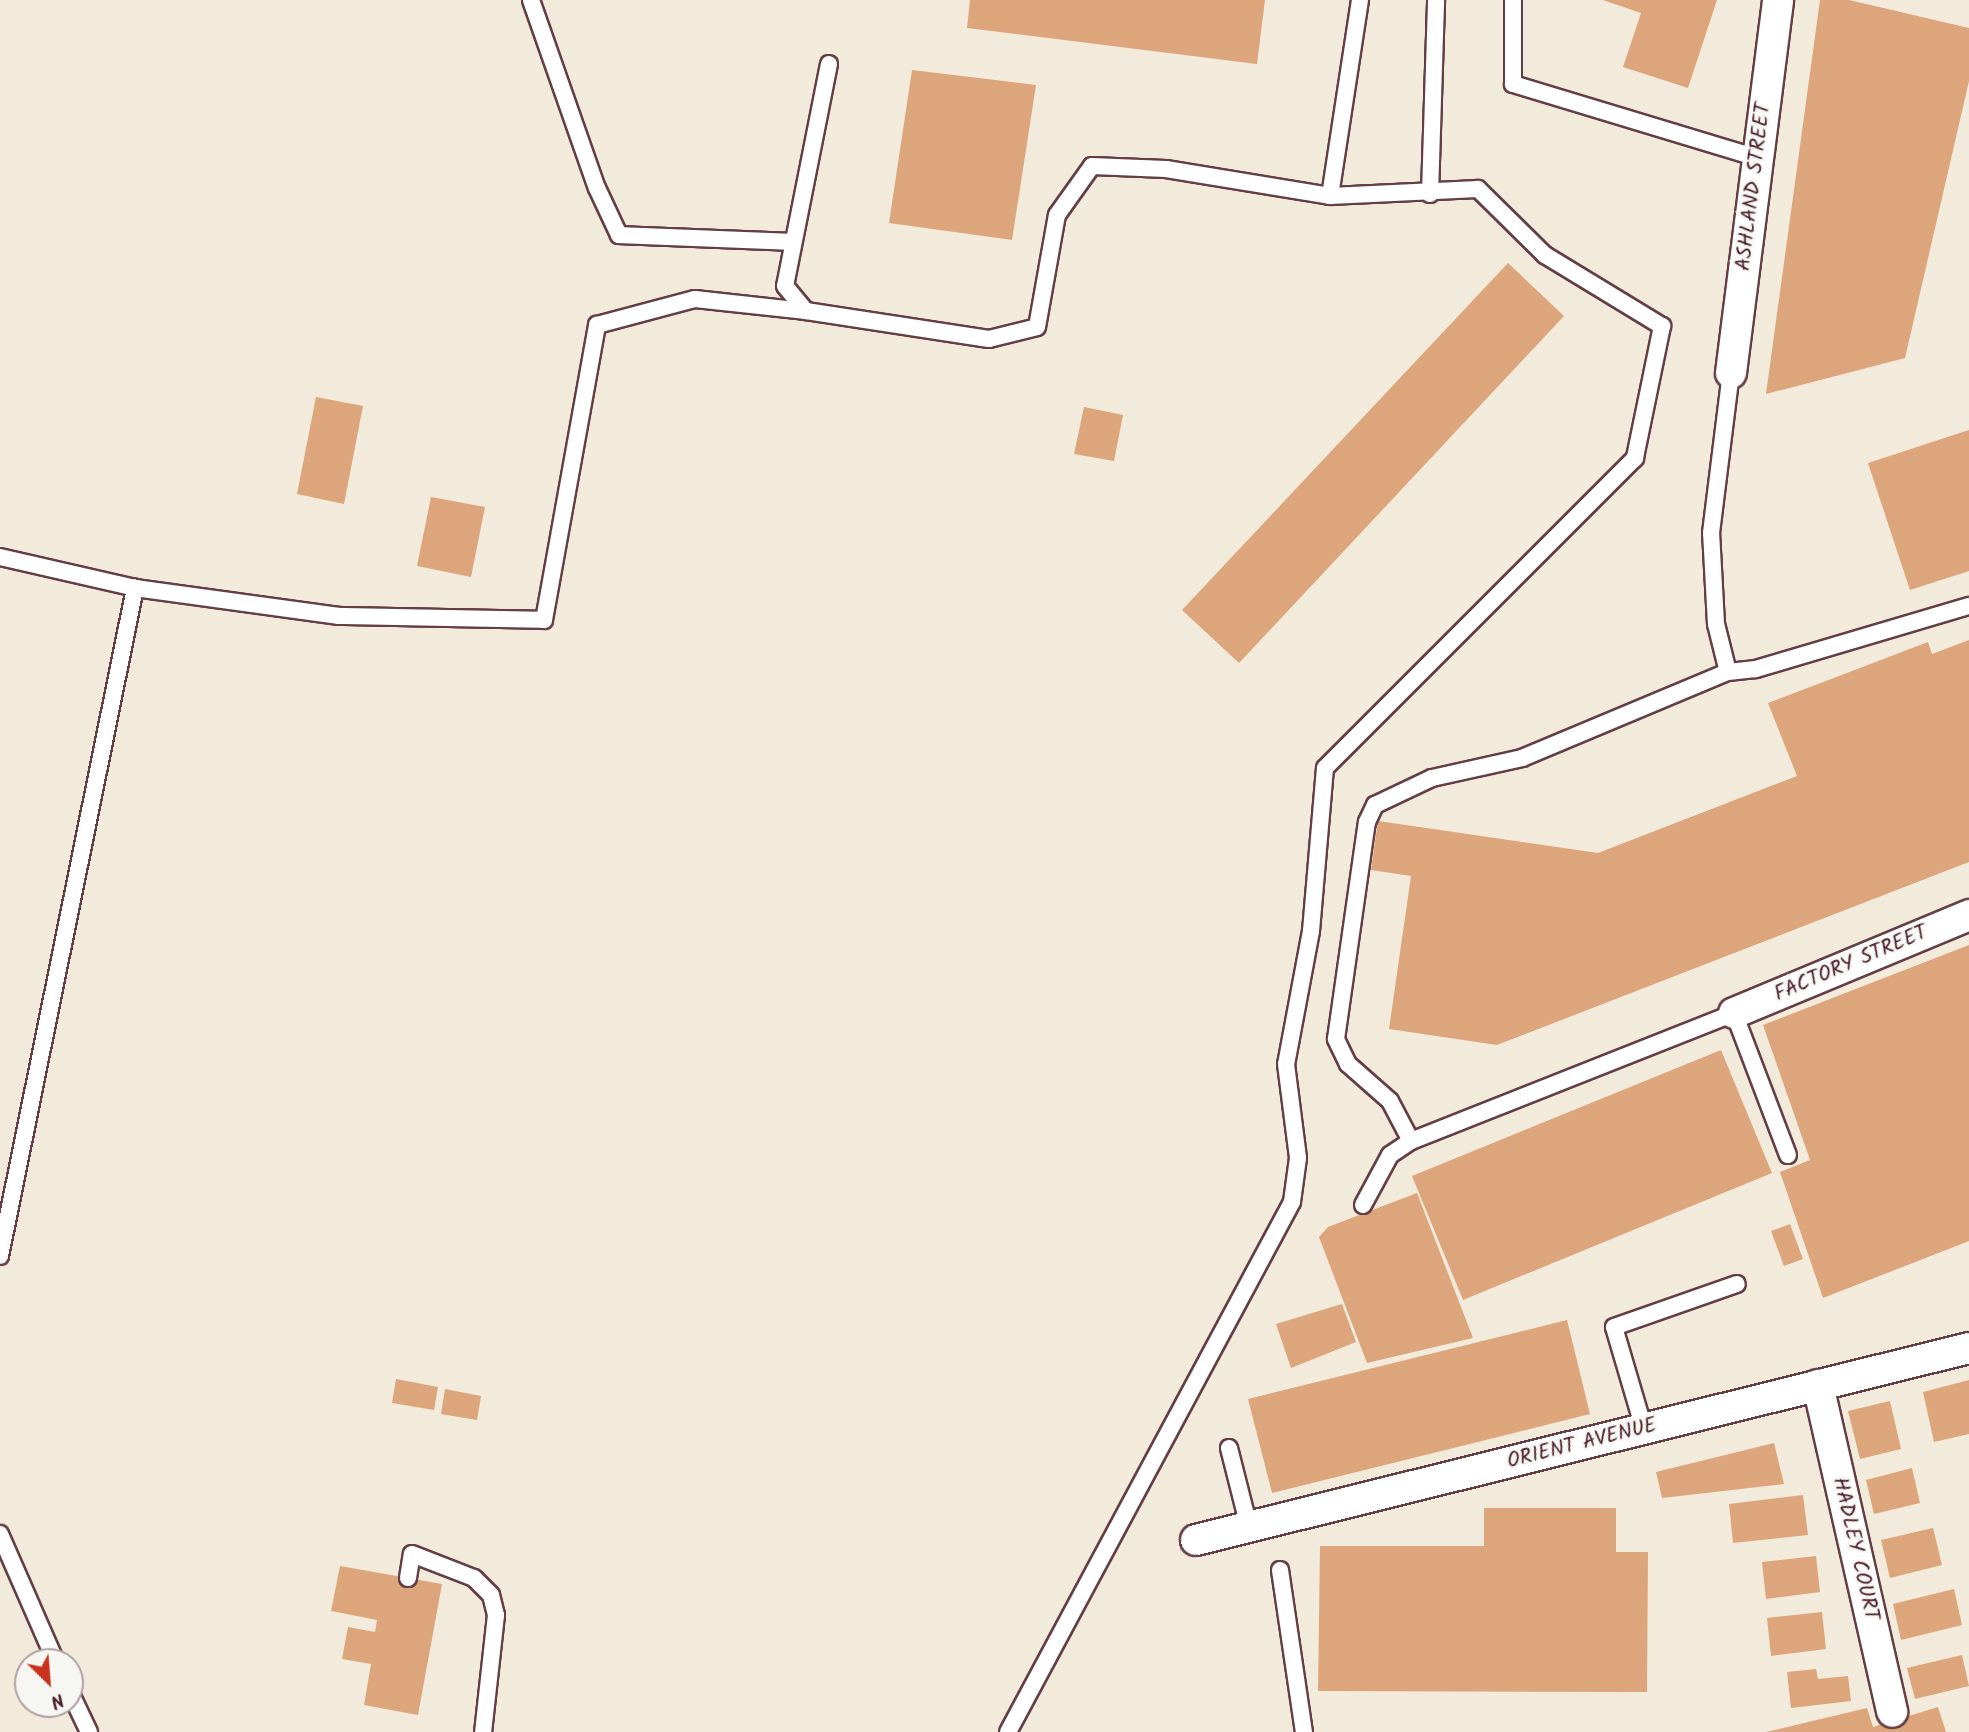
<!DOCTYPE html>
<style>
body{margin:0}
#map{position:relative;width:1969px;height:1732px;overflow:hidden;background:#f2ebdb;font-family:Kalam,sans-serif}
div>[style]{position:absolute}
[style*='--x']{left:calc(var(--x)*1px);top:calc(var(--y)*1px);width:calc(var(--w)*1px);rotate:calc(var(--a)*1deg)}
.building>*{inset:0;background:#dca57b}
.roads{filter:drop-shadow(2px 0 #633e45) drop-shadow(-2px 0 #633e45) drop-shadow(0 2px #633e45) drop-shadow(0 -2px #633e45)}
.service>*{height:16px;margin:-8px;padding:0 8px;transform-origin:8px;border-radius:8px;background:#fff}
.minor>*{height:30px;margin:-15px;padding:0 15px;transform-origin:15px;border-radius:15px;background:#fff}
span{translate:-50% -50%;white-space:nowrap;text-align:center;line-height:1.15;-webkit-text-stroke:5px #f6f6f2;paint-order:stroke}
.street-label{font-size:21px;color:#4a1f2b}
.north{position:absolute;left:14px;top:1648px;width:70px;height:70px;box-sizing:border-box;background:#f6f6f2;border:2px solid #b1a0a2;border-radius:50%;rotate:155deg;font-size:19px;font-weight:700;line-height:28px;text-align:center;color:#4a1f2b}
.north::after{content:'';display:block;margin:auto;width:24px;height:32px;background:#c8321e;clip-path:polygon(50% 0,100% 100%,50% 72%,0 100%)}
</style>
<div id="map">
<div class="building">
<div style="clip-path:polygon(970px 0,1265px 0,1257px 64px,967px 28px)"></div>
<div style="clip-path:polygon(1603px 0,1717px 0,1688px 88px,1623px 67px,1641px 13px)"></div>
<div style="clip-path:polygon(1820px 0,1849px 0,1969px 28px,1969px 81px,1905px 358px,1766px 394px)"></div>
<div style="clip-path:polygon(912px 70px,1036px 85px,1012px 240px,889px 223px)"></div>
<div style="clip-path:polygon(1508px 263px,1564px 316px,1239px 663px,1182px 610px)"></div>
<div style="clip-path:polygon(316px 397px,363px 406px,344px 504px,297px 494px)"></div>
<div style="clip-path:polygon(1084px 407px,1123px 415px,1114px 461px,1074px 454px)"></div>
<div style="clip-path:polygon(1969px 430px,1969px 571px,1910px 590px,1868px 463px)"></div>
<div style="clip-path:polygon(431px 497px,485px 507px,471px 577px,417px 566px)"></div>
<div style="clip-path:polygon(1969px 640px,1969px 862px,1497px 1045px,1389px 1029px,1411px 876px,1371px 870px,1378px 821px,1598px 853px,1797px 776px,1768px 703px,1928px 642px,1932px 654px)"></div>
<div style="clip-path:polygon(1969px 945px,1969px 1241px,1823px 1298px,1780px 1172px,1810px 1160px,1763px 1025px)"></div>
<div style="clip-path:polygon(1721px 1050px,1772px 1173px,1463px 1300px,1412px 1176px)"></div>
<div style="clip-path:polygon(1417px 1193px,1473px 1338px,1367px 1363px,1319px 1237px,1328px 1227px)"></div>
<div style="clip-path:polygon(1790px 1224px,1803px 1259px,1784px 1266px,1771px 1231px)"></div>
<div style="clip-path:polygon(1342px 1304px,1356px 1342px,1291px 1368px,1276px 1324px)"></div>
<div style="clip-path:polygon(1567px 1320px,1590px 1414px,1272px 1493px,1248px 1399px)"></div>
<div style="clip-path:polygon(396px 1379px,438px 1387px,434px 1410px,392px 1403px)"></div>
<div style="clip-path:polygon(1969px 1380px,1969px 1434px,1934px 1442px,1923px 1392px)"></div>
<div style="clip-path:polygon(445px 1389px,481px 1396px,477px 1420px,441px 1414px)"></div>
<div style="clip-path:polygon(1890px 1401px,1901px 1449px,1860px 1459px,1848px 1411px)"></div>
<div style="clip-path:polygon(1774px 1443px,1784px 1484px,1662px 1498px,1656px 1472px)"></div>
<div style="clip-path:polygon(1912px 1468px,1920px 1503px,1874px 1514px,1866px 1480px)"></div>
<div style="clip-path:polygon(1803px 1495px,1808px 1535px,1733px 1543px,1729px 1504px)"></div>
<div style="clip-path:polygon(1484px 1508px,1616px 1508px,1616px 1552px,1648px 1552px,1647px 1692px,1318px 1691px,1320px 1546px,1484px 1546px)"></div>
<div style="clip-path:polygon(1933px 1528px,1942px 1565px,1890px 1578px,1881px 1540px)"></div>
<div style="clip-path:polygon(1816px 1556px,1820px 1592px,1766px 1599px,1762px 1562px)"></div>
<div style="clip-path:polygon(340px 1566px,442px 1584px,418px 1715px,364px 1705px,371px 1664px,342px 1659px,348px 1627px,375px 1632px,377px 1620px,331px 1611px)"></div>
<div style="clip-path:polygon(1954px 1589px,1962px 1625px,1901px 1640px,1893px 1604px)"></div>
<div style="clip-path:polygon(1822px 1612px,1826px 1649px,1771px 1656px,1767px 1618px)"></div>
<div style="clip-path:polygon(1962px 1655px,1969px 1686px,1915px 1699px,1907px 1668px)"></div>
<div style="clip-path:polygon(1816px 1669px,1818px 1679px,1848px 1676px,1851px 1701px,1791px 1708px,1787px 1672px)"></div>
<div style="clip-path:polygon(1938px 1707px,1946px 1732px,1766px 1732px,1867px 1708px,1873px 1727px)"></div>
</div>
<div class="roads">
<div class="service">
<div style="--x:531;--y:0;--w:199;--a:70.7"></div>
<div style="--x:597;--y:188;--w:52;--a:64.9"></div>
<div style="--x:619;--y:235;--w:174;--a:2.3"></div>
<div style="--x:1513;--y:0;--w:84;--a:90"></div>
<div style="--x:1513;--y:84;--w:256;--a:16.8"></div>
<div style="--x:829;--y:64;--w:226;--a:101.2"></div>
<div style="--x:785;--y:286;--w:33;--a:50"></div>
<div style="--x:806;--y:311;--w:185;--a:8.7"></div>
<div style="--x:989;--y:339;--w:49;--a:-14"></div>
<div style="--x:1037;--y:327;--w:114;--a:-79.9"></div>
<div style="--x:1057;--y:215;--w:60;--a:-54.5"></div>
<div style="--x:1092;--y:166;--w:74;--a:2.3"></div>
<div style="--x:1166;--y:169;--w:166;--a:9.3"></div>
<div style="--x:1330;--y:196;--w:148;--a:-2.7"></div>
<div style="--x:1478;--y:189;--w:94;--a:44.6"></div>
<div style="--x:1545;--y:255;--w:137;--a:31.3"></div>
<div style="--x:1662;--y:326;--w:135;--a:101.6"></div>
<div style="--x:1635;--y:458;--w:438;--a:135"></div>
<div style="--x:1325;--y:768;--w:164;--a:94.9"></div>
<div style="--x:1311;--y:931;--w:135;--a:100.6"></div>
<div style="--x:1286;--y:1064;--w:95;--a:82.7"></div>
<div style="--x:1298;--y:1158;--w:44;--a:97.8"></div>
<div style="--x:1292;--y:1202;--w:601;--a:118.18"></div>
<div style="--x:1430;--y:194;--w:194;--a:-88.2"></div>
<div style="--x:1330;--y:196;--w:198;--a:-81.3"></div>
<div style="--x:0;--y:557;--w:139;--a:12.9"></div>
<div style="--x:135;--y:588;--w:206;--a:7.8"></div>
<div style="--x:339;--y:616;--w:205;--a:1.1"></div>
<div style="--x:544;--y:620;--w:300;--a:-79.8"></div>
<div style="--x:597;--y:325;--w:101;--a:-14.9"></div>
<div style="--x:695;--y:299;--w:112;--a:6.2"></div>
<div style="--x:1728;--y:672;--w:49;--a:-104"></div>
<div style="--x:1716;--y:624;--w:91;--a:-93.1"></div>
<div style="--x:1711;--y:533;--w:161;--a:-82.9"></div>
<div style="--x:1411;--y:1141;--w:45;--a:-117.7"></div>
<div style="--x:1390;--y:1101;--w:56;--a:-138.6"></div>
<div style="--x:1348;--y:1064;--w:28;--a:-116"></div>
<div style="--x:1336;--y:1039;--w:219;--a:-81.9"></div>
<div style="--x:1367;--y:822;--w:19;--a:-65"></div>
<div style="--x:1375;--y:805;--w:63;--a:-25.3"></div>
<div style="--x:1432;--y:778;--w:92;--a:-12.5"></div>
<div style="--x:1522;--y:758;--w:223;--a:-22.7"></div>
<div style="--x:1728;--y:672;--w:28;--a:-6"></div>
<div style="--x:1756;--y:669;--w:222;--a:-16.5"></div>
<div style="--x:1363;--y:1205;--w:57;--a:-61.6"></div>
<div style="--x:1390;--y:1155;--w:25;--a:-34"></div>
<div style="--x:1411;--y:1141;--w:347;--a:-21.6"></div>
<div style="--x:1734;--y:1013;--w:152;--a:69.2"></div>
<div style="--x:0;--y:1256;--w:682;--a:-78.57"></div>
<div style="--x:1644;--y:1429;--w:106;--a:-106.4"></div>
<div style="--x:1614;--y:1327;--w:130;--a:-19.3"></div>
<div style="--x:1229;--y:1448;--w:81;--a:75.8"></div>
<div style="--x:0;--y:1534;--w:140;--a:66.4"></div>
<div style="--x:1280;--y:1570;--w:164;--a:81.6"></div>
<div style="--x:408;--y:1578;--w:24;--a:-81"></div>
<div style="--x:412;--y:1554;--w:66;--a:21.2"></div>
<div style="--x:474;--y:1578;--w:24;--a:45"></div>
<div style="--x:491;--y:1595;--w:21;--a:76"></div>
<div style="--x:496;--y:1615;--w:118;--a:96.3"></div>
<div style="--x:70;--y:1692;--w:44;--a:64.6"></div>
</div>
<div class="minor">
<div style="--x:1731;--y:373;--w:376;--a:-82.8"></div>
<div style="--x:1734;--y:1013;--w:255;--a:-22.6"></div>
<div style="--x:1818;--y:1385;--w:335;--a:77.2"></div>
<div style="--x:1196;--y:1540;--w:796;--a:-13.95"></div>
</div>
</div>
<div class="street-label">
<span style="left:1754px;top:187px;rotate:-83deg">ASHLAND STREET</span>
<span style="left:1851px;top:964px;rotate:-23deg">FACTORY STREET</span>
<span style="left:1582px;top:1444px;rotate:-14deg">ORIENT AVENUE</span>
<span style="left:1855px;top:1549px;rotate:77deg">HADLEY COURT</span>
</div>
<div class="north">N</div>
</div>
